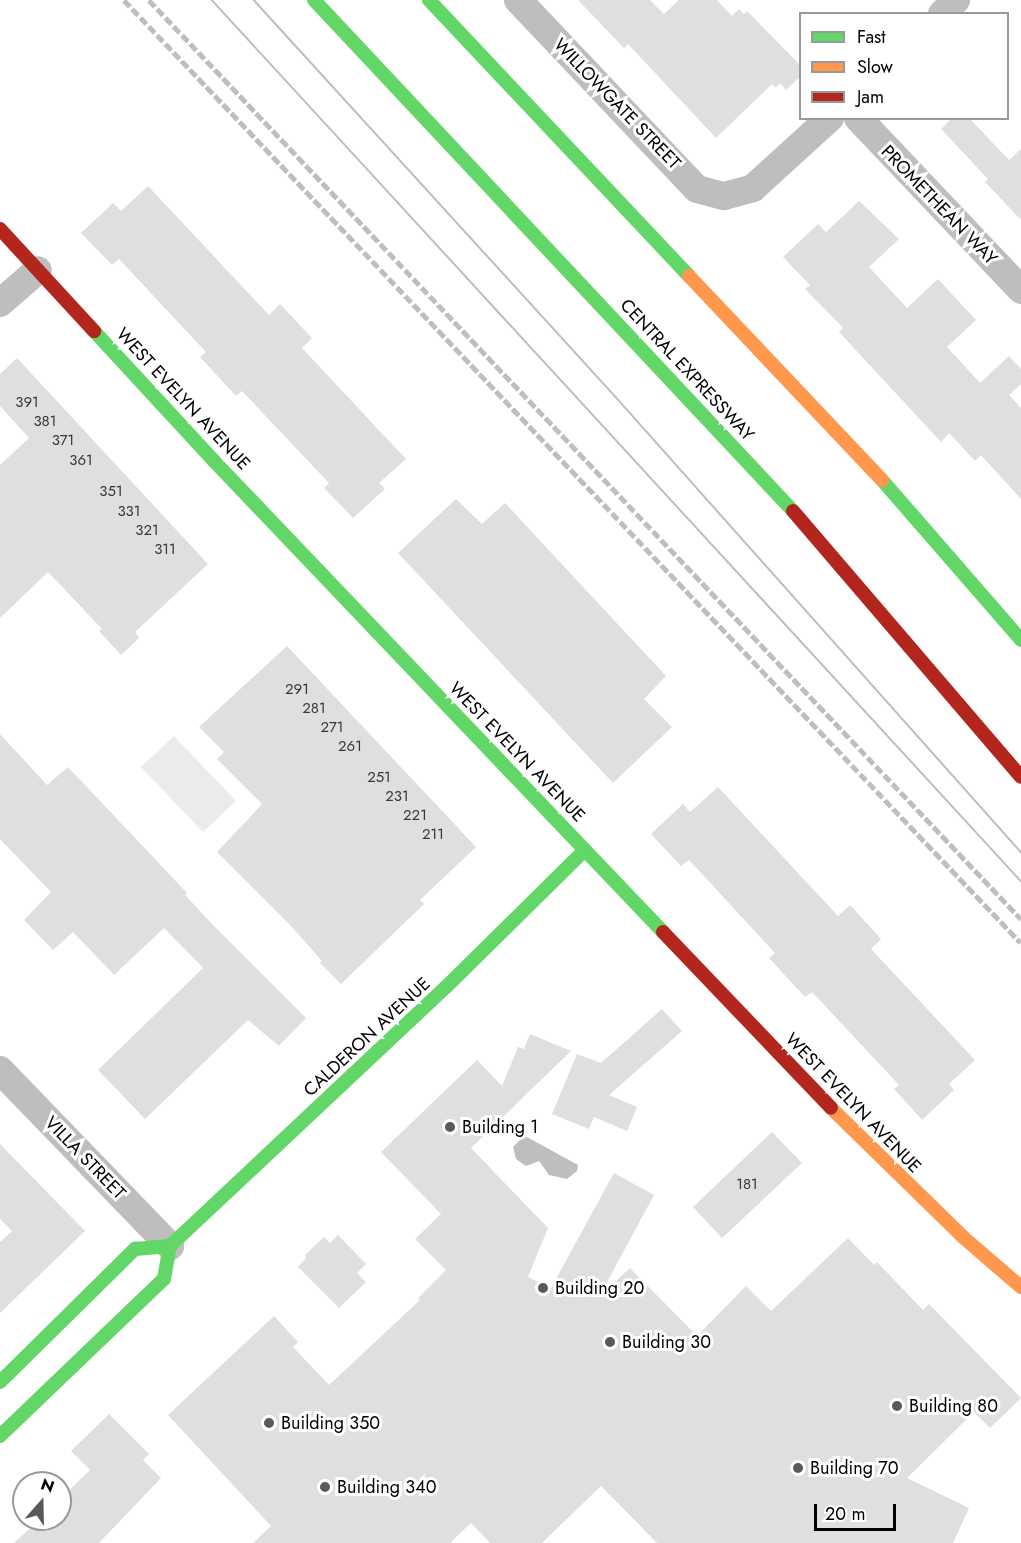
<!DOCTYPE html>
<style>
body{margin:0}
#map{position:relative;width:1021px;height:1543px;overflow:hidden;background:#fff;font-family:Jost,sans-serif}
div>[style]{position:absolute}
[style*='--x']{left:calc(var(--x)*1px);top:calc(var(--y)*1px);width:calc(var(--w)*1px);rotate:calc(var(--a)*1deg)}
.green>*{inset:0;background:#ebebeb}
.water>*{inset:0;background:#bebebe}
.building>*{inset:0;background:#dfdfdf}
.street>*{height:28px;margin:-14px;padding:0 14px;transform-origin:14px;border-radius:14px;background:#bebebe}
.fast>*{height:14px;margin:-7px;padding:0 7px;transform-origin:7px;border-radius:7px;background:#63d668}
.slow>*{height:14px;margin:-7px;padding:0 7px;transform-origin:7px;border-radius:7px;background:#ff974d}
.jam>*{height:14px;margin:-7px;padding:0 7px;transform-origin:7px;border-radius:7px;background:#b3261e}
.tram>*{height:1.5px;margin:-0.75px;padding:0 0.75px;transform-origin:0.75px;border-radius:0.75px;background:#bebebe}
.rail>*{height:4.5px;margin-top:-2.25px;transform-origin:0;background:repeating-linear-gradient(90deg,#bebebe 0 9px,transparent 0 12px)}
.dots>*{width:16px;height:16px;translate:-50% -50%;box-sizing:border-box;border:3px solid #fff;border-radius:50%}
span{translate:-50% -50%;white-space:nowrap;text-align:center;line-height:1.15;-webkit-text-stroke:6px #fff;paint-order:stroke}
.number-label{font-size:15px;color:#383838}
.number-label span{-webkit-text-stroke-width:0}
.street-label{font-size:18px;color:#000}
.poi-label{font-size:18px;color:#000}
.left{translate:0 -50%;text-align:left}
.legend{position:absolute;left:799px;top:12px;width:210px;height:108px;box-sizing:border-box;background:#fff;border:2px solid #999;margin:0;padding:8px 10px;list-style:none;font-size:18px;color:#000}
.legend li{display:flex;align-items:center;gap:12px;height:30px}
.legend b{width:30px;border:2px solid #999}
.north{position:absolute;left:12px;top:1471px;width:60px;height:60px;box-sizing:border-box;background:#fff;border:2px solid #999;border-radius:50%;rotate:20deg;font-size:16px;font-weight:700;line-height:24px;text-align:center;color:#000}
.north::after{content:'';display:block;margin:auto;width:21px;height:27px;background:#595959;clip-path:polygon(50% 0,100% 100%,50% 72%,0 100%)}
.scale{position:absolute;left:814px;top:1504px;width:82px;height:27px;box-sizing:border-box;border:3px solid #000;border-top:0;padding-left:8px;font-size:18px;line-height:21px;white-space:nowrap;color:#000;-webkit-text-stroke:4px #fff;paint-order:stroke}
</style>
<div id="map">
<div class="green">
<div style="clip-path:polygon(174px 736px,236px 801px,203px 832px,141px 767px)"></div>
</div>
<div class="water">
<div style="clip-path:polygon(527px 1137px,578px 1165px,577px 1171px,567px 1179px,549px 1175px,539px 1161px,526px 1166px,516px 1159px,513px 1147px,522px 1138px)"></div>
</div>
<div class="building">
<div style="clip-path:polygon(578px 0,650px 0,664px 14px,679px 0,717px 0,732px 16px,739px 9px,744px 14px,747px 11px,801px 66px,801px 76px,786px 90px,780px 83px,776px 88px,772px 84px,716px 138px,628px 44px,624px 48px)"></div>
<div style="clip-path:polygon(952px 118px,969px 118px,1009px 160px,1021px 149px,1021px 220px,985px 182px,988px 179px,941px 129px)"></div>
<div style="clip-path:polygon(148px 186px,269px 315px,280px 304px,312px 338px,302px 348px,406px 459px,379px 483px,385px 489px,353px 518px,324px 488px,329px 483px,242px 391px,236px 396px,200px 357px,206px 352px,119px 259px,112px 265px,81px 233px,113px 203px,121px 211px)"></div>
<div style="clip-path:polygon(859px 201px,899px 239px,869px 267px,907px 308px,938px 279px,976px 320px,947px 347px,980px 383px,1009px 356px,1021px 369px,1021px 384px,1009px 395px,1021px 408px,1021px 499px,981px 455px,975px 461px,949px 433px,941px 442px,839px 332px,843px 328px,805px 289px,810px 285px,783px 257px,818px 224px,826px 232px)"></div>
<div style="clip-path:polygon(17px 358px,208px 564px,135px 632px,139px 638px,121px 655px,99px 631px,102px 629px,48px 572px,0 618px,0 465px,29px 438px,0 406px,0 374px)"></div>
<div style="clip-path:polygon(456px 499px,482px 524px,505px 503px,666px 676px,644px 699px,672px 727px,613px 783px,398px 553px)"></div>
<div style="clip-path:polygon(287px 646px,476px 847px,420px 900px,424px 904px,341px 984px,320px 963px,322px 961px,291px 926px,217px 852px,262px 804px,217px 759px,224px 752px,199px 727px)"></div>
<div style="clip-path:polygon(0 734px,47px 785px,68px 767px,187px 893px,185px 895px,212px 924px,306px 1018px,279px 1046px,248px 1020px,145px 1119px,98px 1070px,203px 968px,164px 928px,114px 975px,73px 932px,53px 950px,24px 920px,51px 892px,0 839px)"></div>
<div style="clip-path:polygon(718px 787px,838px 916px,850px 905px,881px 939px,871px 949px,975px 1060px,949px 1084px,954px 1090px,922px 1120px,894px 1089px,899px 1085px,812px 992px,805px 997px,769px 958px,775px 953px,689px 860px,681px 866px,651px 834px,683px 804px,690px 812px)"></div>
<div style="clip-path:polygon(662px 1009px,682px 1031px,609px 1095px,637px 1107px,627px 1131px,594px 1117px,589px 1129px,552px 1114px,577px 1054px,601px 1063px)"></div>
<div style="clip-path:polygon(530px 1034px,571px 1051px,471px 1148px,548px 1228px,528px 1277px,551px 1288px,614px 1173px,654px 1195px,599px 1297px,630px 1268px,697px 1336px,746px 1286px,771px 1311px,848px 1238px,874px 1265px,877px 1262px,923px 1310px,929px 1304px,1021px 1398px,990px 1428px,974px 1412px,907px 1478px,969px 1508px,953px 1543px,657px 1543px,601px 1486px,542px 1543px,490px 1543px,471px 1523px,450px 1543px,253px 1543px,271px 1526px,168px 1415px,274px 1316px,298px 1342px,293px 1347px,329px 1385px,420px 1300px,418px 1298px,446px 1270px,415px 1239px,441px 1214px,381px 1152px,477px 1060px,502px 1086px,518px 1047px,524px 1049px)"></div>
<div style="clip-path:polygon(772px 1132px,802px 1163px,722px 1238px,693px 1207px)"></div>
<div style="clip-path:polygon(0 1144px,85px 1231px,0 1313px,0 1242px,12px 1231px,0 1219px)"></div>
<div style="clip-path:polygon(338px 1235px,366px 1264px,357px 1273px,366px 1282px,339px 1308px,298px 1267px,306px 1258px,305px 1255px,324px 1237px,330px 1243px)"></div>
<div style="clip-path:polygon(109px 1414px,149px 1454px,143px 1460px,161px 1478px,99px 1543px,14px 1543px,40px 1519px,60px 1519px,60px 1499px,90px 1470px,71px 1451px)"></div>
</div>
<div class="street">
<div style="--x:518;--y:0;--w:260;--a:46.6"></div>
<div style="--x:697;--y:189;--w:28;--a:15"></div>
<div style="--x:724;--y:196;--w:30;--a:-15"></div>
<div style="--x:753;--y:188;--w:104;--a:-42.3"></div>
<div style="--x:942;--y:14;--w:20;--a:-45"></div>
<div style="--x:858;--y:118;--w:237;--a:46.5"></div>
<div style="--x:0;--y:303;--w:50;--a:-41"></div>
<div style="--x:0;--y:1070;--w:245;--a:46"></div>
</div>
<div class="fast">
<div style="--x:314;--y:0;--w:700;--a:46.85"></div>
<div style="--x:429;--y:0;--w:379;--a:46.7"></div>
<div style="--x:94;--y:331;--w:177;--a:47.3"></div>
<div style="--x:214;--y:461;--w:651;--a:46.37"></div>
<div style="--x:882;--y:480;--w:212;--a:49"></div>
<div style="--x:0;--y:1382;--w:190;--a:-44.6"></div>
<div style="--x:135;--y:1249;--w:35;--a:-5"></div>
<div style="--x:170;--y:1246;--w:378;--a:-43.2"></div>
<div style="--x:446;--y:987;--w:195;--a:-44.6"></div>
<div style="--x:0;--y:1436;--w:227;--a:-43.8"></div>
<div style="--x:164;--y:1279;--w:34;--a:-80"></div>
</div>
<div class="slow">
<div style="--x:689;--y:276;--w:281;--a:46.6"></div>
<div style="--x:831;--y:1108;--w:185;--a:44.3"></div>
<div style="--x:963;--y:1237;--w:77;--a:40.8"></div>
</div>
<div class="jam">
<div style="--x:0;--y:229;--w:139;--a:47.3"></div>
<div style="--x:793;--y:511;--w:350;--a:49.4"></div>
<div style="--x:663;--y:932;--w:243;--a:46.3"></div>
</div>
<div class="tram">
<div style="--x:212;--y:0;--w:1196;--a:47.44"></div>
<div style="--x:254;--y:0;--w:536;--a:47.65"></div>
<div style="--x:615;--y:396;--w:611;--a:48.32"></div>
</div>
<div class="rail">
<div style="--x:124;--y:0;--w:1301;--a:46.43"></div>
<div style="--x:149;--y:0;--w:1267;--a:46.5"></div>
</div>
<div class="dots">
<div style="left:450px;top:1127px;background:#595959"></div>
<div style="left:543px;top:1288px;background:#595959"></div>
<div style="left:610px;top:1342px;background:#595959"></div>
<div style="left:897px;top:1406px;background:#595959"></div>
<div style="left:269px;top:1423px;background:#595959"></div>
<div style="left:798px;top:1468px;background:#595959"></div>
<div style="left:325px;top:1487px;background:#595959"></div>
</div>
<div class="number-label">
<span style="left:27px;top:403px">391</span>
<span style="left:45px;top:422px">381</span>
<span style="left:63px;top:441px">371</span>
<span style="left:81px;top:461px">361</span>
<span style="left:111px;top:492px">351</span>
<span style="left:129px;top:512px">331</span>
<span style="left:147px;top:531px">321</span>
<span style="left:165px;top:550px">311</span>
<span style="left:297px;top:690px">291</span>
<span style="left:314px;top:709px">281</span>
<span style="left:332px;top:728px">271</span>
<span style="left:350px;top:747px">261</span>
<span style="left:379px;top:778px">251</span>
<span style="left:397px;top:797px">231</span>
<span style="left:415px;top:816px">221</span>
<span style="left:433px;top:835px">211</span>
<span style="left:747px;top:1185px">181</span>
</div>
<div class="street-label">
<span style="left:617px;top:104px;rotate:46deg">WILLOWGATE STREET</span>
<span style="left:939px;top:205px;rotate:46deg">PROMETHEAN WAY</span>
<span style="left:687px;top:370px;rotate:47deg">CENTRAL EXPRESSWAY</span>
<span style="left:183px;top:399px;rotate:47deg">WEST EVELYN AVENUE</span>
<span style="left:517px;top:752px;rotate:46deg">WEST EVELYN AVENUE</span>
<span style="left:367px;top:1037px;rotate:-43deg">CALDERON AVENUE</span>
<span style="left:853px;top:1103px;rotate:46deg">WEST EVELYN AVENUE</span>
<span style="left:85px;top:1158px;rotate:46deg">VILLA STREET</span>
</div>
<div class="poi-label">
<span class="left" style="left:462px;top:1127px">Building 1</span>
<span class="left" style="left:555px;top:1288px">Building 20</span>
<span class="left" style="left:622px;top:1342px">Building 30</span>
<span class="left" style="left:909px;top:1406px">Building 80</span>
<span class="left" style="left:281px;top:1423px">Building 350</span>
<span class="left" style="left:810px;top:1468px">Building 70</span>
<span class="left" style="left:337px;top:1487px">Building 340</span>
</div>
<ul class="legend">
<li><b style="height:8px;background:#63d668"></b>Fast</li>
<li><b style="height:8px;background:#ff974d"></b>Slow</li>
<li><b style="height:8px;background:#b3261e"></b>Jam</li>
</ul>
<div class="north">N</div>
<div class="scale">20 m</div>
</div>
